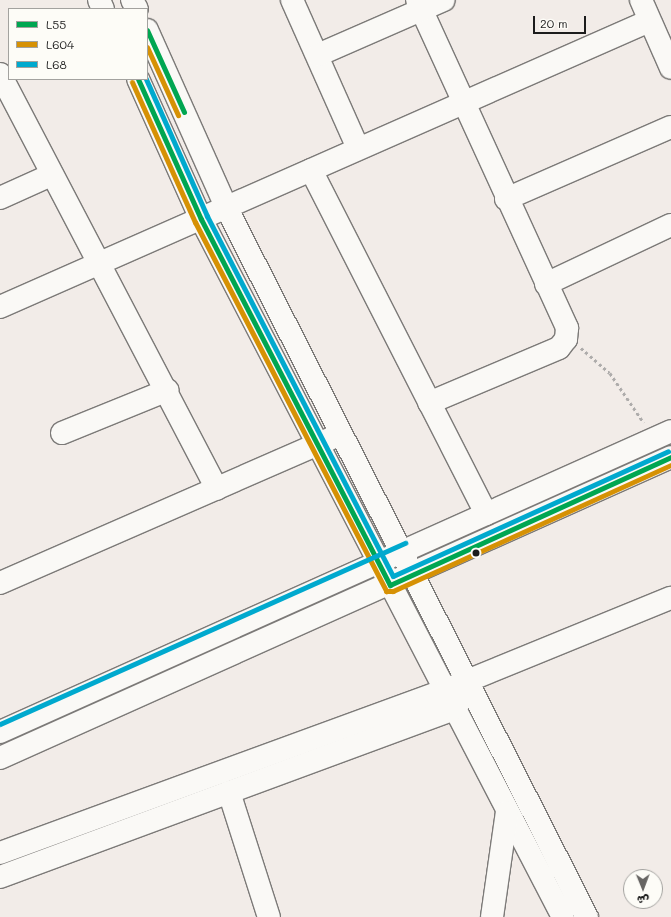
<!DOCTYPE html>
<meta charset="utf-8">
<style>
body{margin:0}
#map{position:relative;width:671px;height:917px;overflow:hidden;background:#f2ece8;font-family:Mali,"Playpen Sans Arabic",sans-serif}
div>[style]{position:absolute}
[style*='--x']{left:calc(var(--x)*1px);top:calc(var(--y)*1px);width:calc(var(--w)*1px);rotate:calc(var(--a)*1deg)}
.path>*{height:2.5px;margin-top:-1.25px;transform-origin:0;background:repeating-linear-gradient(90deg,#aeacab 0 3px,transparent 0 6px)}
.roads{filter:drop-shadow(1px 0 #7c7a78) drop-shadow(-1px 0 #7c7a78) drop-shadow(0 1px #7c7a78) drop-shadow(0 -1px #7c7a78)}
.minor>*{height:22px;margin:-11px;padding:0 11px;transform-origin:11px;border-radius:11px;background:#faf9f6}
.bus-1>*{height:5px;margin:-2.5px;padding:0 2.5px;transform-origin:2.5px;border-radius:2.5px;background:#00a651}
.bus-2>*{height:5px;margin:-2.5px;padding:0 2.5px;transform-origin:2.5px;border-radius:2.5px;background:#d69104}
.bus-3>*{height:5px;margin:-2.5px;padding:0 2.5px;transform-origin:2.5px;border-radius:2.5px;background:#00a9ce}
.dots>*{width:11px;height:11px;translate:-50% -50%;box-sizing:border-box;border:2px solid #fdfcf7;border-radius:50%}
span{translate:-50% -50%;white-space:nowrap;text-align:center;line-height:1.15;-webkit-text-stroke:3px #fdfcf7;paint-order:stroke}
.legend{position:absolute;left:8px;top:8px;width:140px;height:72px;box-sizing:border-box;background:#fdfcf7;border:1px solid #a3a29f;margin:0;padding:5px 7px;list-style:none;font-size:12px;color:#1c1c1c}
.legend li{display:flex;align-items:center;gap:8px;height:20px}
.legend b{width:20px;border:1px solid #a3a29f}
.north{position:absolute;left:623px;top:869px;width:40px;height:40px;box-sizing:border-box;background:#fdfcf7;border:1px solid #a3a29f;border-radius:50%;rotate:179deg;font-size:11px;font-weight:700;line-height:16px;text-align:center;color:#1c1c1c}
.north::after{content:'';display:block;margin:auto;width:14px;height:18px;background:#676563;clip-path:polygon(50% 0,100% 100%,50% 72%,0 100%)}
.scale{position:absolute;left:533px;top:16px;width:53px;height:18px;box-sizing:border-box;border:2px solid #1c1c1c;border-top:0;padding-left:5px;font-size:12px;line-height:14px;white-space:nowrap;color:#1c1c1c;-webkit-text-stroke:3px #fdfcf7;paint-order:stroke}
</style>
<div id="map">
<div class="path">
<div style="--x:581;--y:348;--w:38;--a:41"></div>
<div style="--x:610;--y:373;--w:60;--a:55.8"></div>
</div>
<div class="roads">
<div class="minor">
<div style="--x:99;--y:0;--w:10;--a:66"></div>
<div style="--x:132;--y:0;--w:10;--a:61"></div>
<div style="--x:292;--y:0;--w:162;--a:66"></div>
<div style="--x:417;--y:0;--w:361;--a:65.4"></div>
<div style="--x:567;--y:328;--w:11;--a:95"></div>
<div style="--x:566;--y:339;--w:11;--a:128"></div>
<div style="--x:559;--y:348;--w:141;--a:157.1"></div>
<div style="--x:641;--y:0;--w:74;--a:66.2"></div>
<div style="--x:147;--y:30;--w:196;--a:65.9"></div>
<div style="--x:227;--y:209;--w:794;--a:63.05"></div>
<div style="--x:318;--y:55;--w:137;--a:-23.6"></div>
<div style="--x:0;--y:74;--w:468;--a:62.4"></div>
<div style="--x:138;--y:79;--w:154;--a:65.8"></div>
<div style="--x:201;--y:219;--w:786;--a:62.59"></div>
<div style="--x:311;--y:170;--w:386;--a:63"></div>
<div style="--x:0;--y:198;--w:56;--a:-24.3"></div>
<div style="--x:506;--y:199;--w:180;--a:-23.6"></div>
<div style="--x:546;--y:284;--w:138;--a:-25.3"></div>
<div style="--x:0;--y:307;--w:709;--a:-23.78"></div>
<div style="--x:62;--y:433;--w:114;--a:-22.1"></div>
<div style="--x:0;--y:583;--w:360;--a:-23.6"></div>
<div style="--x:0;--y:732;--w:735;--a:-24.16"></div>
<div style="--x:0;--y:758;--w:735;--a:-24.16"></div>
<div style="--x:229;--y:792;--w:131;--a:72.3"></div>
<div style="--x:0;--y:853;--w:474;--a:-20.1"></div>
<div style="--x:445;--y:690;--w:244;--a:-22.2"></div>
<div style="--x:0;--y:877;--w:484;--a:-20.3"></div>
<div style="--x:454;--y:709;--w:15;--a:-53"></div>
<div style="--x:492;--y:917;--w:106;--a:-81.9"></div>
</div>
</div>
<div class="bus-1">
<div style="--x:147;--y:30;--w:90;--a:65.7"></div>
<div style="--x:138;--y:79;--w:154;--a:65.8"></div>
<div style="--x:201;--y:219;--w:412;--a:62.7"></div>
<div style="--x:390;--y:585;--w:309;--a:-24.5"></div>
</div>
<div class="bus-2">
<div style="--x:147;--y:47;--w:75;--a:65.5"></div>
<div style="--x:132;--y:82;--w:154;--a:65.8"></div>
<div style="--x:195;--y:222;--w:416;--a:62.6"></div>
<div style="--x:386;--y:591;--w:7;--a:0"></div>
<div style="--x:393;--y:591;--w:305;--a:-24.4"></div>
</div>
<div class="bus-3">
<div style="--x:146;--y:79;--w:150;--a:66"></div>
<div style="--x:207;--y:216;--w:405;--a:62.7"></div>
<div style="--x:393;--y:576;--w:302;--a:-24.4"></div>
<div style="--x:0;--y:724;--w:444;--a:-24.1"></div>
</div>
<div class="dots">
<div style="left:476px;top:553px;background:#1c1c1c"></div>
</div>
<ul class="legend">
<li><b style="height:5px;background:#00a651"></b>L55</li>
<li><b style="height:5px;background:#d69104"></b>L604</li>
<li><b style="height:5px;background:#00a9ce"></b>L68</li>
</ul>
<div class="north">ش</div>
<div class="scale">20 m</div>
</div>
